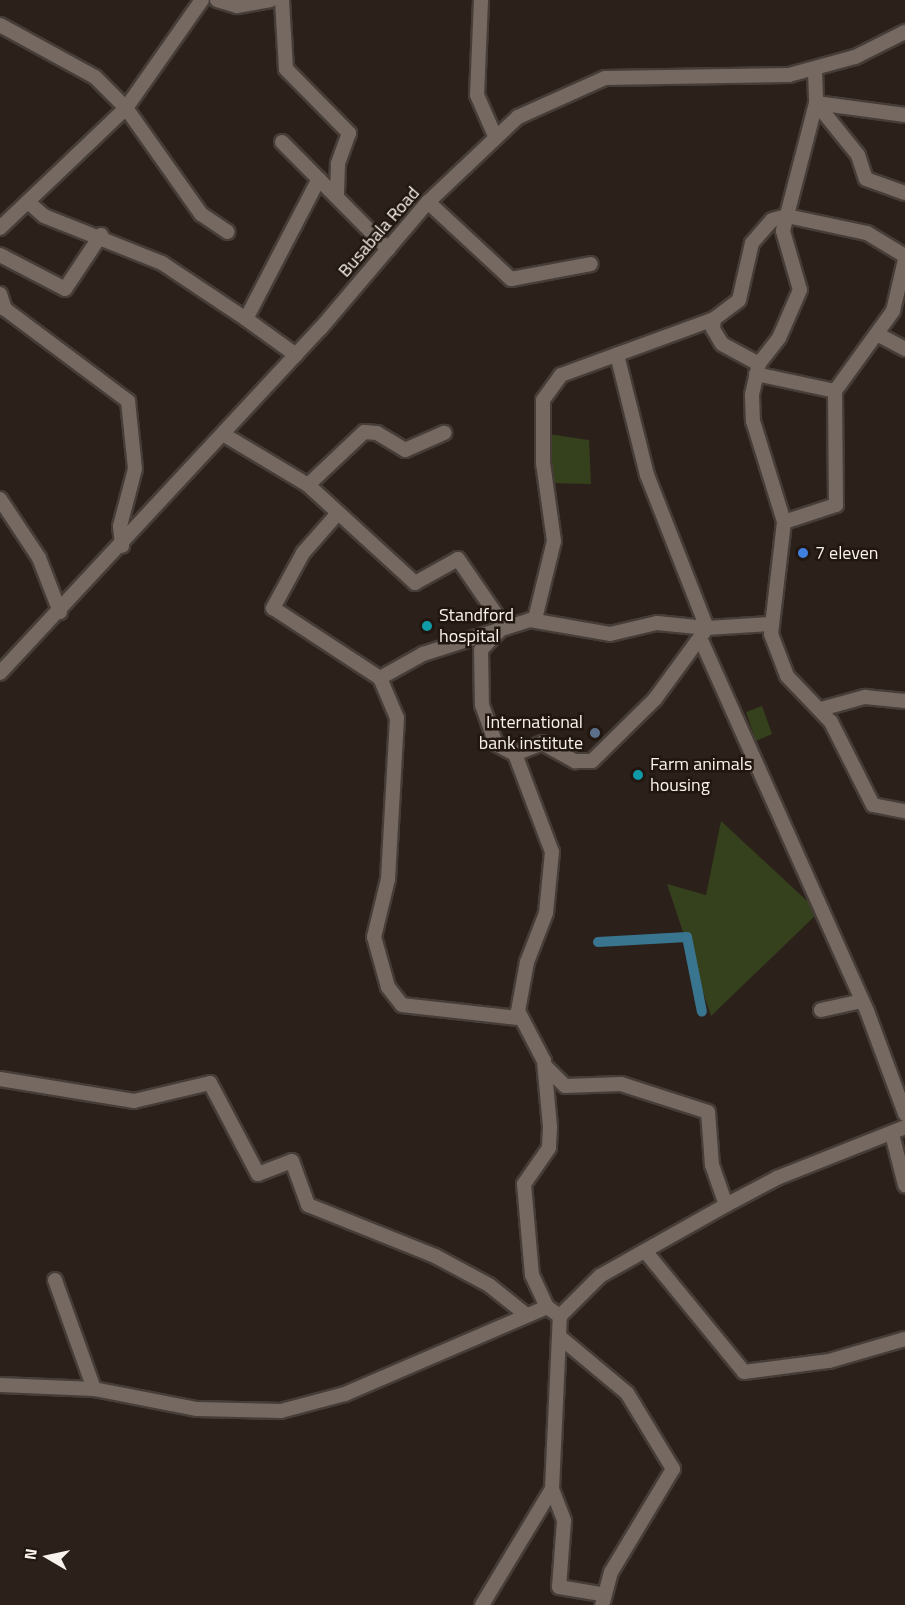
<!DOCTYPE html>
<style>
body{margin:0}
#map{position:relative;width:905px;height:1605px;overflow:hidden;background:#2b201a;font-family:"Titillium Web",sans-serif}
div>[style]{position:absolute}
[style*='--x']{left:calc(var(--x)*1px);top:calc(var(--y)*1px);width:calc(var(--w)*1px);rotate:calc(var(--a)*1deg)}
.green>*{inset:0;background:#35401c}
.canal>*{height:10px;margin:-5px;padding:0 5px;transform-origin:5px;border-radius:5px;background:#39758e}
.roads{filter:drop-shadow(2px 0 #463d38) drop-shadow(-2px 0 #463d38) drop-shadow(0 2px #463d38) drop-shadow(0 -2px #463d38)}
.minor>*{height:14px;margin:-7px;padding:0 7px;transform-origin:7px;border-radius:7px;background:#766961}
.dots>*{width:16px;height:16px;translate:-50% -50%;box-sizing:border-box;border:3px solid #211710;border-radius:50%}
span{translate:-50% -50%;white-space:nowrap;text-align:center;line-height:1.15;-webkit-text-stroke:5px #211710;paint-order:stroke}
.street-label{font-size:18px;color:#f9f2ed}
.poi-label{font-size:18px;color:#f9f2ed}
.left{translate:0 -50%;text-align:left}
.right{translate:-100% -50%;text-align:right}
.north{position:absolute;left:18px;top:1527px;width:60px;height:60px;-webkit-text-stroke:4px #211710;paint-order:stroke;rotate:279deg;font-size:16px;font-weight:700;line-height:24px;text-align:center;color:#f9f2ed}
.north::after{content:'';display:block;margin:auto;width:21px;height:27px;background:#f9f2ed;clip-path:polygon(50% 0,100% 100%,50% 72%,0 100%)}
</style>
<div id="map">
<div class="green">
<div style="clip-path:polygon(548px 434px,589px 440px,591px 484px,549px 483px)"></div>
<div style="clip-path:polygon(762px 706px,772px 734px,756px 741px,746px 712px)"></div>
<div style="clip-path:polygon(721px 821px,819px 912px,711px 1016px,667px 884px,706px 895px)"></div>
</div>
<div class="canal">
<div style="--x:598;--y:942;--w:89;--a:-3.2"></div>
<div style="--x:687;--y:937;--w:76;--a:78.7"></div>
</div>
<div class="roads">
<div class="minor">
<div style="--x:217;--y:0;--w:21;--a:17"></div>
<div style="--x:237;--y:6;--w:34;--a:-10"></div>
<div style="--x:282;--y:0;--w:69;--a:86.7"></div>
<div style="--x:286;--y:69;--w:90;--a:45.5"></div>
<div style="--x:349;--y:133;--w:33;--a:110"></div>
<div style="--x:338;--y:164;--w:32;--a:92"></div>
<div style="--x:481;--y:0;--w:95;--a:92.4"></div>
<div style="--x:477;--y:95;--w:45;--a:66.3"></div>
<div style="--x:0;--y:25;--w:108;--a:28.7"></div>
<div style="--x:95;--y:77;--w:44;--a:45"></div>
<div style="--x:126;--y:108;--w:130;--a:54.7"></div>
<div style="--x:201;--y:214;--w:32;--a:34"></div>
<div style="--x:815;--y:70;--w:33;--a:88"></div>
<div style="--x:816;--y:103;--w:90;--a:7.7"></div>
<div style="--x:816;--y:103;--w:132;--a:104.5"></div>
<div style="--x:783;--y:231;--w:61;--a:73.9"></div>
<div style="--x:800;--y:290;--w:52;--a:113.6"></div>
<div style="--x:779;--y:338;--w:33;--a:128"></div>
<div style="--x:759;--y:364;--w:32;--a:103"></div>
<div style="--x:752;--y:395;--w:26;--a:88"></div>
<div style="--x:753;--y:421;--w:106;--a:72.9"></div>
<div style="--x:784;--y:522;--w:113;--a:96.6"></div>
<div style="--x:771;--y:634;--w:45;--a:69.1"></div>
<div style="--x:787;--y:676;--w:64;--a:46.3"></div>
<div style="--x:831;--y:722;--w:93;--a:63.2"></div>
<div style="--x:873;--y:805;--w:33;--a:11"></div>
<div style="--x:816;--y:103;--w:67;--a:51.1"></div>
<div style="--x:858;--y:155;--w:25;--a:72"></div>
<div style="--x:866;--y:179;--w:41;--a:19.7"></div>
<div style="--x:282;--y:142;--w:151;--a:45.3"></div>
<div style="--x:28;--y:202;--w:21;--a:41"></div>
<div style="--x:44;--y:216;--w:127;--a:21.7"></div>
<div style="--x:162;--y:263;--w:101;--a:33.7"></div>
<div style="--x:428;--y:202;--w:113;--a:42.9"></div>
<div style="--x:511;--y:279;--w:81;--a:-10.6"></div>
<div style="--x:0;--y:228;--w:174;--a:-43.6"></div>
<div style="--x:126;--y:108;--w:132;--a:-54.9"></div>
<div style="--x:0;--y:255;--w:73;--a:27.6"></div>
<div style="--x:65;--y:289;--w:65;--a:-56.3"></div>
<div style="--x:0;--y:294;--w:16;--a:72"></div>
<div style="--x:5;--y:309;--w:154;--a:36.8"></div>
<div style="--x:128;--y:401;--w:68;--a:84.1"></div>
<div style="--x:135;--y:469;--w:59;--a:104.7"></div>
<div style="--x:120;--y:526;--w:20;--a:84"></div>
<div style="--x:714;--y:319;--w:10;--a:96"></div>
<div style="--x:713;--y:329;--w:17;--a:59"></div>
<div style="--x:722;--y:344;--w:42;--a:28.4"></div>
<div style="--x:877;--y:334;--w:32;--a:28"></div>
<div style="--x:296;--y:355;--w:62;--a:-144.2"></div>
<div style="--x:246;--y:319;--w:158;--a:-62.5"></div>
<div style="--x:756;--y:374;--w:81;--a:12.1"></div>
<div style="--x:835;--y:391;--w:99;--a:-54.1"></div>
<div style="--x:893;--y:311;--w:52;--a:-76.8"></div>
<div style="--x:223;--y:434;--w:99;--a:31"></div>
<div style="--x:308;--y:485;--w:145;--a:42.5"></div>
<div style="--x:415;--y:583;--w:49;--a:-29.2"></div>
<div style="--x:458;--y:559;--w:81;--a:55.5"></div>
<div style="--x:504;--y:626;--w:33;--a:134"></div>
<div style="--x:481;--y:650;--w:55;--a:89"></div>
<div style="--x:482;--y:705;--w:41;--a:70.3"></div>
<div style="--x:496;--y:744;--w:21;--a:28"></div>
<div style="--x:515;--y:754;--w:105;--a:69.3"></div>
<div style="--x:552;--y:852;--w:61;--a:95.6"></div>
<div style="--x:546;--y:913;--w:53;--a:111.2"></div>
<div style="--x:527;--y:962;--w:50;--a:100.4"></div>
<div style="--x:518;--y:1011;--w:56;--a:62.5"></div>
<div style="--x:544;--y:1061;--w:66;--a:84.8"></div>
<div style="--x:550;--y:1127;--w:21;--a:93"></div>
<div style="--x:549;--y:1148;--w:44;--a:124.8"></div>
<div style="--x:524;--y:1184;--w:91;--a:85"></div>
<div style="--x:532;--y:1275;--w:35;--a:65"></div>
<div style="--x:547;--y:1307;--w:16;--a:35"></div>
<div style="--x:308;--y:485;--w:77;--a:-43.4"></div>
<div style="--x:364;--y:432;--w:13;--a:4"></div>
<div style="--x:377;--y:433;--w:33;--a:31"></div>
<div style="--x:405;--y:450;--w:43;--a:-23.6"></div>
<div style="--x:0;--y:499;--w:71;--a:56.5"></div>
<div style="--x:39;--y:558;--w:58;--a:68.7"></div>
<div style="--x:338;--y:513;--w:53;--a:131.2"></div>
<div style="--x:303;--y:553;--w:63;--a:118.6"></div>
<div style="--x:273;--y:608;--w:128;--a:33.2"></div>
<div style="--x:784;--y:522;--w:55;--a:-18.1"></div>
<div style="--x:836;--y:505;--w:114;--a:-90.5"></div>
<div style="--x:535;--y:619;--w:80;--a:-76.3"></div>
<div style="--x:554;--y:541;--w:79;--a:-98"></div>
<div style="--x:543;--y:463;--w:63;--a:-90"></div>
<div style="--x:543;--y:400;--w:31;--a:-54"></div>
<div style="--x:561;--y:375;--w:163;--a:-20.1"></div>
<div style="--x:714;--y:319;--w:31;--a:-37"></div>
<div style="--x:739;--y:300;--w:58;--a:-77.2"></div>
<div style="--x:752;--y:243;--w:30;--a:-49"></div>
<div style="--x:772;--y:220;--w:16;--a:-15"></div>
<div style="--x:787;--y:216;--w:82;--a:12"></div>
<div style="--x:867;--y:233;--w:44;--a:31.2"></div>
<div style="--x:701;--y:640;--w:406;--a:65.9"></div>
<div style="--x:867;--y:1011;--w:110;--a:69.7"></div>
<div style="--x:0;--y:673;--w:471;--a:-47.1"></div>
<div style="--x:321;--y:328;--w:165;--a:-49.7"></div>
<div style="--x:428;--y:202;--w:124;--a:-43.4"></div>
<div style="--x:518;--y:117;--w:95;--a:-24.1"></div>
<div style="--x:605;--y:78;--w:184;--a:-0.9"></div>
<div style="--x:789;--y:75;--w:68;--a:-15.3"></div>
<div style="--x:855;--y:57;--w:56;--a:-26.6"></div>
<div style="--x:821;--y:709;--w:46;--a:-15.3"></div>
<div style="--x:865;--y:697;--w:40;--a:5.7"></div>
<div style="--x:515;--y:754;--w:29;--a:-22"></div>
<div style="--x:542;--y:743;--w:38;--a:29"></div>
<div style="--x:575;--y:761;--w:17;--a:0"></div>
<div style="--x:592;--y:761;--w:88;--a:-44.5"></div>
<div style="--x:655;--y:699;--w:88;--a:-53.8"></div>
<div style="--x:707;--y:628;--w:164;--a:-111.4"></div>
<div style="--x:647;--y:475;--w:124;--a:-104"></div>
<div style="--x:821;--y:1010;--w:42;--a:-12.4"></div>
<div style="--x:518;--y:1018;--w:117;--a:-173.6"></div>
<div style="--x:402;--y:1005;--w:23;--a:-128"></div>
<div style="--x:388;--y:987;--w:52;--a:-105.6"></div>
<div style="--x:374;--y:937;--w:60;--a:-76.4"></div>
<div style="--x:388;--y:879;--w:161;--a:-86.8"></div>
<div style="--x:397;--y:718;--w:43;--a:-113"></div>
<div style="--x:380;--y:678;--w:49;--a:-29.2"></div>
<div style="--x:423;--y:654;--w:112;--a:-17.6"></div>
<div style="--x:530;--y:620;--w:81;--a:9.9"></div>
<div style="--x:610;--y:634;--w:48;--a:-13.2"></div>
<div style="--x:657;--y:623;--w:50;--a:5.7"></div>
<div style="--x:707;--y:628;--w:63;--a:-3.6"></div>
<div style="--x:545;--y:1066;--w:28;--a:45"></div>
<div style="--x:565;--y:1086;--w:56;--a:-2"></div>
<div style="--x:621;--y:1084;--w:91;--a:17.8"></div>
<div style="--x:708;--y:1112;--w:53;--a:85.7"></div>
<div style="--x:712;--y:1165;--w:42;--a:70.7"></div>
<div style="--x:0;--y:1079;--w:136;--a:9.3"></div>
<div style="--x:134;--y:1101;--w:78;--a:-13.3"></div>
<div style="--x:210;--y:1083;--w:103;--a:62.2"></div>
<div style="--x:258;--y:1174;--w:36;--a:-21"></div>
<div style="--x:292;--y:1161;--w:47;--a:70"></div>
<div style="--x:308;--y:1205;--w:137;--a:21.9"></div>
<div style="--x:435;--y:1256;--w:61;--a:28.2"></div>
<div style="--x:489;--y:1285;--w:45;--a:38.7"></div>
<div style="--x:892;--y:1134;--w:53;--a:75.7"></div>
<div style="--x:645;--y:1251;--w:156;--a:50.7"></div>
<div style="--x:744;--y:1372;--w:86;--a:-7.4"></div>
<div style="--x:829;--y:1361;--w:79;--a:-16.1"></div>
<div style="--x:55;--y:1280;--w:116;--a:70.3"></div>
<div style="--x:561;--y:1338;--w:86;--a:39.8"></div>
<div style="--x:627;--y:1393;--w:89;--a:58.8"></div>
<div style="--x:673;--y:1469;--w:120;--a:121"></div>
<div style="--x:611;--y:1572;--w:34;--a:105"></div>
<div style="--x:0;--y:1385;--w:94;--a:2.4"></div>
<div style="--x:94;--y:1389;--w:105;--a:11"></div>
<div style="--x:197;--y:1409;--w:84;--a:1.4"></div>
<div style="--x:281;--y:1411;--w:66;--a:-14.9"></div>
<div style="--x:345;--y:1394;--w:220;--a:-23.3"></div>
<div style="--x:552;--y:1489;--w:34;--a:69"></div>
<div style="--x:564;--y:1521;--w:66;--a:94.3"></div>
<div style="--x:559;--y:1587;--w:43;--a:9.5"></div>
<div style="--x:482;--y:1605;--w:135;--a:-58.9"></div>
<div style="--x:552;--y:1489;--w:173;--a:-87.4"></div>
<div style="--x:560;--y:1316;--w:57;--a:-45"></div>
<div style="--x:600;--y:1276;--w:145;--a:-29.4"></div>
<div style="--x:726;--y:1205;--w:58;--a:-27.9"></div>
<div style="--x:777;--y:1178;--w:138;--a:-21.7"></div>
</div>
</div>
<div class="dots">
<div style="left:803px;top:553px;background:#3f7fe0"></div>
<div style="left:427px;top:626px;background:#0f9aa8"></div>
<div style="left:595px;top:733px;background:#5c6f8a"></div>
<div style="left:638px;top:775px;background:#0f9aa8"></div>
</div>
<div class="street-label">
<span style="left:379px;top:232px;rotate:-49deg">Busabala Road</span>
</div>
<div class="poi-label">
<span class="left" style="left:815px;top:553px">7 eleven</span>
<span class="left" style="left:439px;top:626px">Standford<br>hospital</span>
<span class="right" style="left:583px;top:733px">International<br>bank institute</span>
<span class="left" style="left:650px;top:775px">Farm animals<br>housing</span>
</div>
<div class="north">N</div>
</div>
